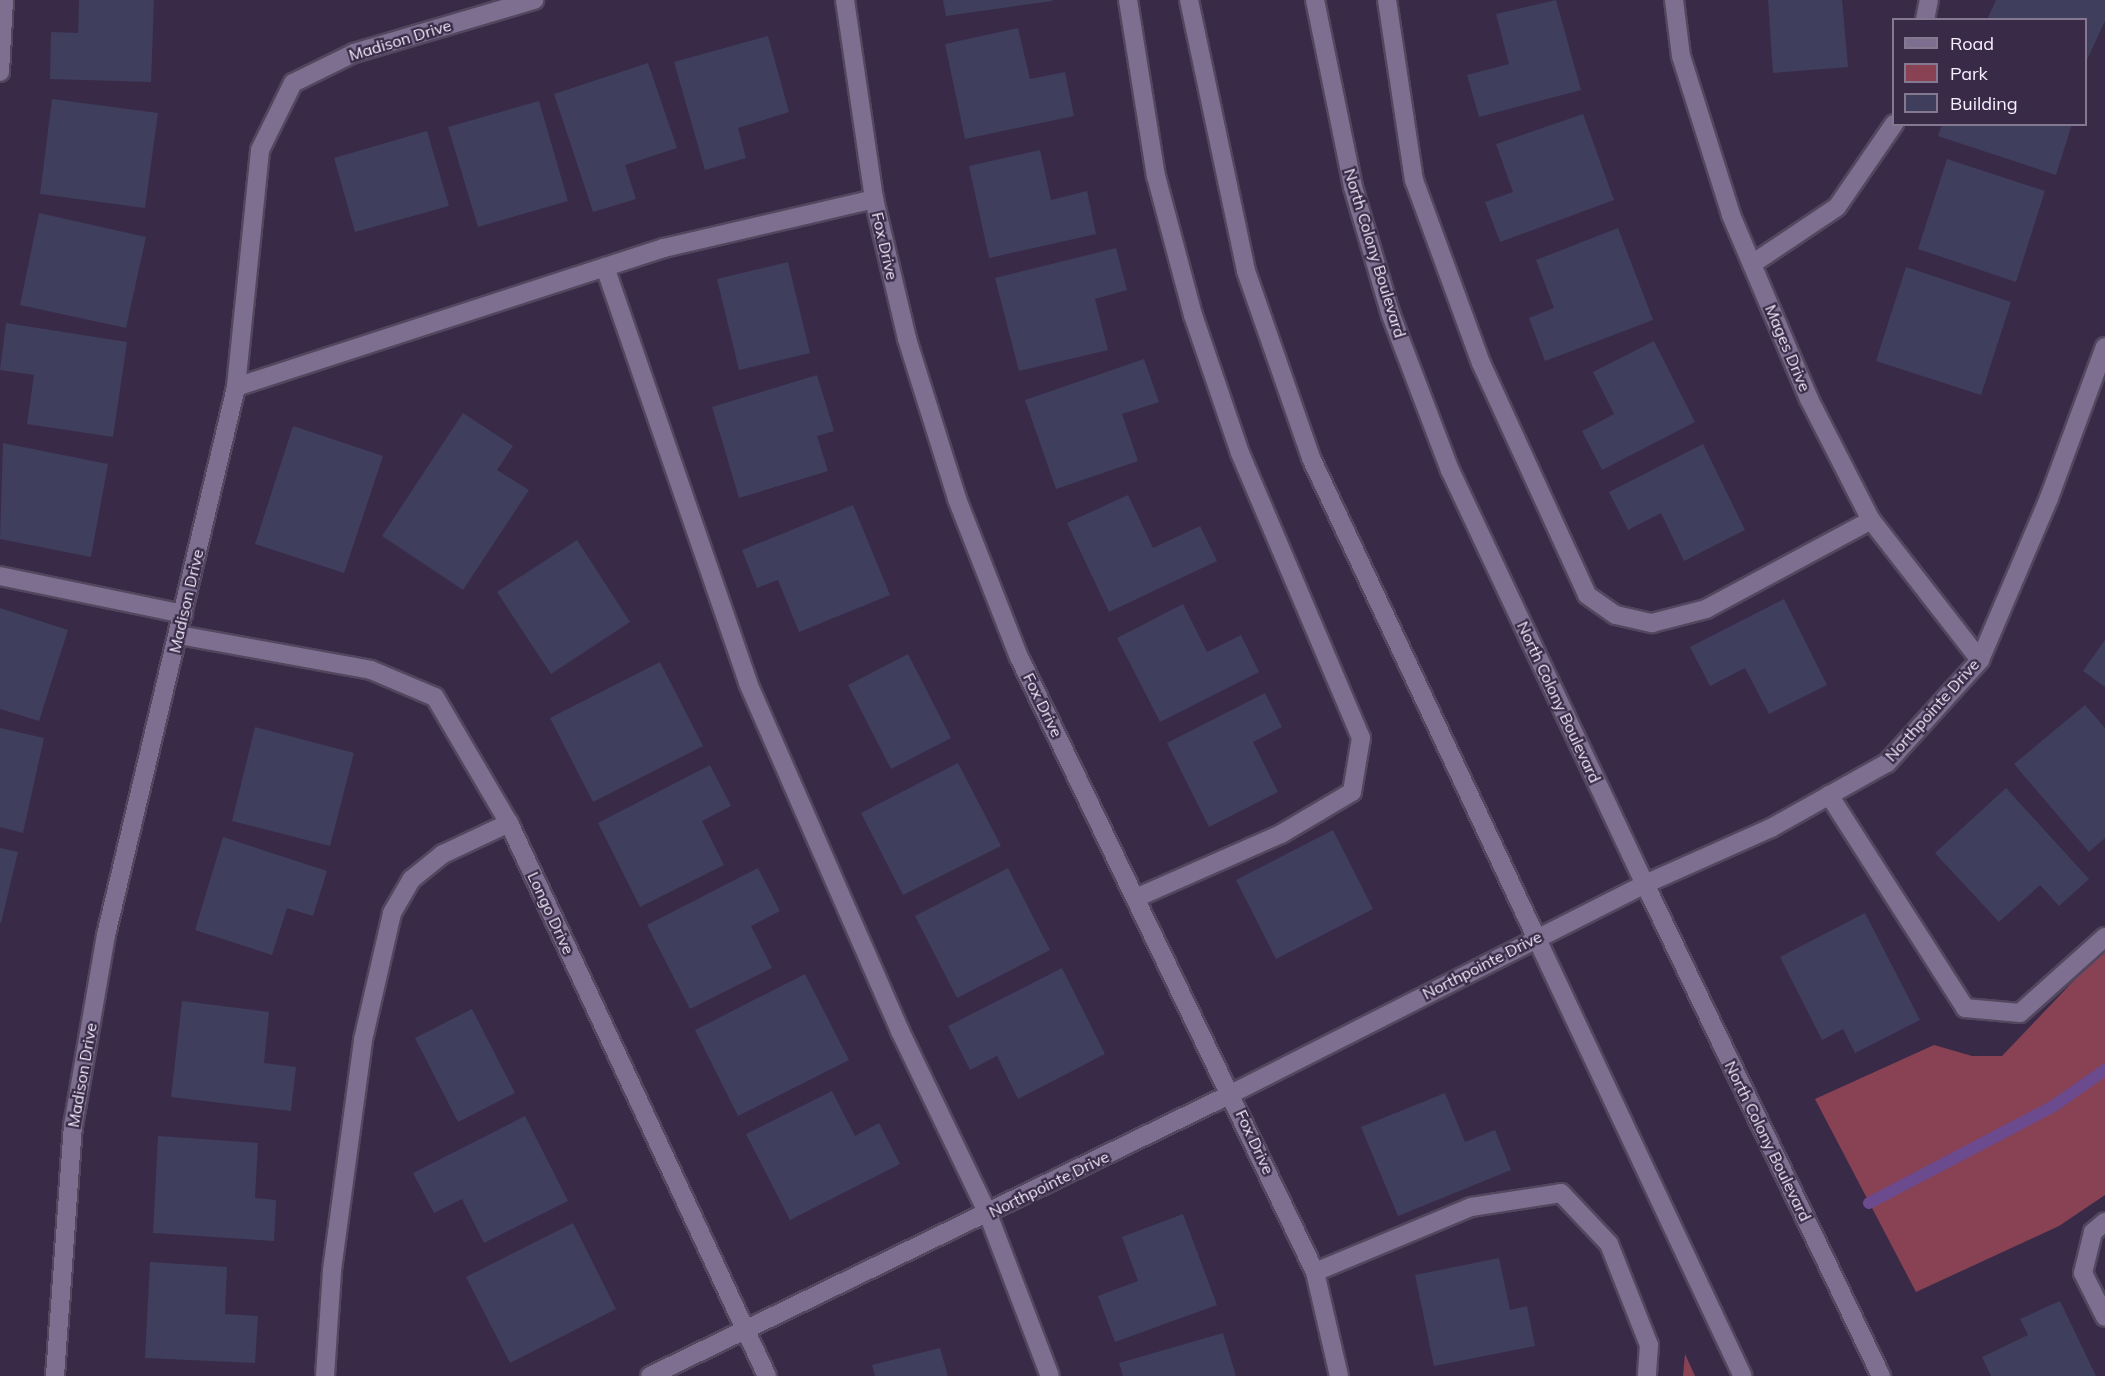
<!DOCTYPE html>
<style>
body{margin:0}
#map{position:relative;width:2105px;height:1376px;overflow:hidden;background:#392b48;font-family:Mulish,sans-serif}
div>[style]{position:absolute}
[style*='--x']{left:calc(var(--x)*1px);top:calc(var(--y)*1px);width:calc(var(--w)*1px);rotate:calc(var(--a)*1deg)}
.green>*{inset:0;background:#884254}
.stream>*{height:12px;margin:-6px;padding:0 6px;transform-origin:6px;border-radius:6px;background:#6c4a8e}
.building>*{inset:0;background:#3f3e5d}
.roads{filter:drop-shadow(2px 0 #53475f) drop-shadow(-2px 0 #53475f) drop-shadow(0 2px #53475f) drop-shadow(0 -2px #53475f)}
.lane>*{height:18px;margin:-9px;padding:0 9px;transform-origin:9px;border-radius:9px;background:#7e6f90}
.street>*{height:18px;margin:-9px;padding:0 9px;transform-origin:9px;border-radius:9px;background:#7e6f90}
.secondary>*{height:18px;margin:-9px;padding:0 9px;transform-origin:9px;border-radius:9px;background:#7e6f90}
span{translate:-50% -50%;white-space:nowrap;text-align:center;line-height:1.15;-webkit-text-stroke:4.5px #392b48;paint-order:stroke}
.street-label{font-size:16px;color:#f5effe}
.legend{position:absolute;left:1892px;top:18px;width:195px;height:108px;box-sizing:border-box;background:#392b48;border:2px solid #847991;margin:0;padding:8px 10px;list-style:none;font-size:18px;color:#f5effe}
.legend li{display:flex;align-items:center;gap:12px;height:30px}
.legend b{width:30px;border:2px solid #847991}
</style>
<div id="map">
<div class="green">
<div style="clip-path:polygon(2105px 948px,2105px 1195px,2059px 1226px,1916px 1292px,1815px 1099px,1934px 1045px,1972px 1056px,2002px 1056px)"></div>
<div style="clip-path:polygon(1685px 1354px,1695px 1376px,1683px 1376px)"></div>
</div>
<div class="stream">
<div style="--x:1869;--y:1203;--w:207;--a:-27.7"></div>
<div style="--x:2052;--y:1107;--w:65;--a:-34.9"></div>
</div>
<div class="building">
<div style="clip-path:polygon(79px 0,154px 0,151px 82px,50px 79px,51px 32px,78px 33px)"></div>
<div style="clip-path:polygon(943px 0,1052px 0,1052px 1px,946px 16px)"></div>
<div style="clip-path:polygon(1556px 0,1581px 90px,1479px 117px,1467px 75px,1509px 64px,1496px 14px)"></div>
<div style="clip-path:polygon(1768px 0,1842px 0,1848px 67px,1773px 73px)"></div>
<div style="clip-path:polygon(1996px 0,2105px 0,2105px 21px,2086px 62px,2086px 20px,1987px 20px)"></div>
<div style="clip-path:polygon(1018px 28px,1030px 79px,1065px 72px,1074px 116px,965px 139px,945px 44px)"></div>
<div style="clip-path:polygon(768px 36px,789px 112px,738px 128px,746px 158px,705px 170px,674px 62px)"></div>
<div style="clip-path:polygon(648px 63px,677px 148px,625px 165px,636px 199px,593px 212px,554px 94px)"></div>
<div style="clip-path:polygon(52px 99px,158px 113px,145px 208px,40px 194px)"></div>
<div style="clip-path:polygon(539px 101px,568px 201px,478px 227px,448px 127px)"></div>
<div style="clip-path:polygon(1583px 114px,1614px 200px,1500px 242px,1485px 202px,1513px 192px,1496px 144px)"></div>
<div style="clip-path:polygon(1942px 124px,2072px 124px,2056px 175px,1938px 136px)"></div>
<div style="clip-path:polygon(427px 131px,449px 206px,355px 232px,334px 158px)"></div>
<div style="clip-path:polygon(1040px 150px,1051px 200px,1087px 191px,1096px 234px,989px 258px,969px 166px)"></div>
<div style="clip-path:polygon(1947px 159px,2045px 191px,2016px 282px,1918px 249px)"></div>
<div style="clip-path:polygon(39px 213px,146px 237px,126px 328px,20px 305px)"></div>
<div style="clip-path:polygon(1618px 228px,1653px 320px,1545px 361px,1529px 318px,1554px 308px,1536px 260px)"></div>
<div style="clip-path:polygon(1116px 248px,1127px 290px,1095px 299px,1108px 350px,1019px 371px,995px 278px)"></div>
<div style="clip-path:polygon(788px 262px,810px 353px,739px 370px,717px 279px)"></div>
<div style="clip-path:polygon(1906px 267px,2011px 302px,1981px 395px,1876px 361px)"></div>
<div style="clip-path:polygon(6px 323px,127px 342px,113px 437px,27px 424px,34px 375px,0 370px)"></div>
<div style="clip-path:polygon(1654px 341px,1695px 422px,1602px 470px,1582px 431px,1614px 414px,1593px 372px)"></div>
<div style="clip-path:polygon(1144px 359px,1159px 402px,1122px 414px,1138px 461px,1056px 489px,1025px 400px)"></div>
<div style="clip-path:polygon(817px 375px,834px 431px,817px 436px,828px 471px,739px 498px,712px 407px)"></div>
<div style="clip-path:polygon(463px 413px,513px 446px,497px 470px,529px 490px,463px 590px,382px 536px)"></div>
<div style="clip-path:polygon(293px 426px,383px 456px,344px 573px,255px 544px)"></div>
<div style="clip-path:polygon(3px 443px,108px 464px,91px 557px,0 539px)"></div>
<div style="clip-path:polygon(1703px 444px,1745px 530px,1684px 561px,1661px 513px,1628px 530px,1609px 492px)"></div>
<div style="clip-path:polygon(1128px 495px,1153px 548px,1200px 526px,1217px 561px,1109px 612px,1067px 523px)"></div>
<div style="clip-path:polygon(853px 505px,890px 595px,799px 632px,778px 580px,757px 588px,742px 550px)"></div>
<div style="clip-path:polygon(577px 540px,630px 622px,551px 674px,497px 592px)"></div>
<div style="clip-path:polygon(1784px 599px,1827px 685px,1769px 714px,1745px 668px,1710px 686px,1690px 647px)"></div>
<div style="clip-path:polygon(1183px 604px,1207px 652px,1241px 635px,1259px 672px,1160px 722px,1117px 638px)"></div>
<div style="clip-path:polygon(0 608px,68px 630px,39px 721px,0 709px)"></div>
<div style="clip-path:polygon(2105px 640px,2105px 687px,2083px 671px)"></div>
<div style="clip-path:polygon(908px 654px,951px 738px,891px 769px,848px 685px)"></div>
<div style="clip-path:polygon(660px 662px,703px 746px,593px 802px,550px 718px)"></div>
<div style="clip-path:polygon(1265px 693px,1282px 727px,1253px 742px,1278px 792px,1209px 827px,1167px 743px)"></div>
<div style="clip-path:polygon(2085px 705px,2105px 728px,2105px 838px,2089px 852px,2014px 764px)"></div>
<div style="clip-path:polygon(255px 727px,354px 753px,330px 846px,232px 821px)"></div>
<div style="clip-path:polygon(0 728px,44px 738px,23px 833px,0 827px)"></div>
<div style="clip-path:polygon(958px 763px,1001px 846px,903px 895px,861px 813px)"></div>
<div style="clip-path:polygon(710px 765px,731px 806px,702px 821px,724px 865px,640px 907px,598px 823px)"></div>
<div style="clip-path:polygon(2006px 788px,2089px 879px,2059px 906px,2040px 885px,1999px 922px,1935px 853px)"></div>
<div style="clip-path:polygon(1333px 830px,1373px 909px,1276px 959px,1236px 880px)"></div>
<div style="clip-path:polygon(223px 837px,327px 871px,313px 916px,287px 908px,272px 955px,195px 930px)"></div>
<div style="clip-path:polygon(0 848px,18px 852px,1px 923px,0 923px)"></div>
<div style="clip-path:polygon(758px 868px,780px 911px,751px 926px,772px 968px,690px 1009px,647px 925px)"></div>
<div style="clip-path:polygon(1008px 868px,1050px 950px,957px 998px,915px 916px)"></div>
<div style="clip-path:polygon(1865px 913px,1920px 1020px,1855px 1053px,1843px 1029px,1822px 1040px,1780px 957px)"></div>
<div style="clip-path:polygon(1062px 968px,1105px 1054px,1018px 1099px,997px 1056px,970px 1070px,948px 1026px)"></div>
<div style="clip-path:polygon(805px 974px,849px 1060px,738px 1116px,695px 1030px)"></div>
<div style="clip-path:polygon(182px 1001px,269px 1012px,264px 1063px,296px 1067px,291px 1111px,171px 1097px)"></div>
<div style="clip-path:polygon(472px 1009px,515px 1093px,458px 1122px,415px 1038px)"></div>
<div style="clip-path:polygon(832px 1091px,855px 1136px,879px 1123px,900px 1164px,790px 1220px,746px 1134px)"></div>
<div style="clip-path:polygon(1445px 1093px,1465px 1142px,1495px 1130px,1511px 1170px,1398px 1216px,1361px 1127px)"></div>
<div style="clip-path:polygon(525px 1116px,568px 1201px,484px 1243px,462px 1199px,434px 1213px,413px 1173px)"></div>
<div style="clip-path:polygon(158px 1136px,258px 1143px,255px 1198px,276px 1200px,274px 1241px,153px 1233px)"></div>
<div style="clip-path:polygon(1183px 1214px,1217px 1305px,1115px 1342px,1098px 1296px,1138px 1281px,1122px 1237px)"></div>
<div style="clip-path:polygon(573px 1223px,616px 1309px,510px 1363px,466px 1277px)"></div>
<div style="clip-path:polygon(1499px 1258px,1510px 1310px,1527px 1306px,1535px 1346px,1434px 1366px,1415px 1275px)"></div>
<div style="clip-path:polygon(150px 1262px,227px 1267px,225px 1314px,258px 1316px,255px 1363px,145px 1358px)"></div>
<div style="clip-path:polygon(2060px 1301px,2096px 1376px,1991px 1376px,1982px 1357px,2028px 1335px,2020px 1319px)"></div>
<div style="clip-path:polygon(1223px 1333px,1236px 1376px,1123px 1376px,1119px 1363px)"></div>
<div style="clip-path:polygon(940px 1348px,948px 1376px,875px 1376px,872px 1365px)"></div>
</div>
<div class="roads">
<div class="lane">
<div style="--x:1128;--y:0;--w:178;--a:81"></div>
<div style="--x:1156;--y:176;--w:144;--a:75.1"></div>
<div style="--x:1193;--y:315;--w:146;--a:71.2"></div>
<div style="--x:1240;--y:453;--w:310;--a:67"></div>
<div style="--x:1361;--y:738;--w:55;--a:99.5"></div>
<div style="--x:1352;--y:792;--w:82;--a:149.4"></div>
<div style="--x:1281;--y:834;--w:156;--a:156.2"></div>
<div style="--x:1387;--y:0;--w:182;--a:81.5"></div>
<div style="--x:1414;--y:180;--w:195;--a:69.9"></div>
<div style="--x:1481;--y:363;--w:255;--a:65.4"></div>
<div style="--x:1587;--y:595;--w:35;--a:35"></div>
<div style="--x:1616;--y:615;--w:37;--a:13"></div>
<div style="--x:1652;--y:623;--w:56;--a:-14.5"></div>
<div style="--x:1706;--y:609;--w:187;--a:-28.3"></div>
<div style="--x:1925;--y:20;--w:20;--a:-79"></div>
<div style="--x:0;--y:72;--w:72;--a:-86.8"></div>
<div style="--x:1752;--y:264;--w:102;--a:-33.8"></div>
<div style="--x:1837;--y:207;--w:101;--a:-55.5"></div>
<div style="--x:605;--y:267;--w:440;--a:71"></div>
<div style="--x:748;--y:683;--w:380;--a:66.4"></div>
<div style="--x:900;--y:1031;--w:203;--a:64.3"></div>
<div style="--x:988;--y:1214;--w:173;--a:69.1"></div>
<div style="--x:236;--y:387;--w:450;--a:-18"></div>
<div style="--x:664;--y:248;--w:216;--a:-13.1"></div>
<div style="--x:0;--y:576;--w:187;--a:11.7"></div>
<div style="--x:1829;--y:795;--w:253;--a:57.4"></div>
<div style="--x:1965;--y:1008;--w:55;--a:5.2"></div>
<div style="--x:2020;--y:1013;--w:114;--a:-41.8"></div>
<div style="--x:2105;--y:1222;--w:16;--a:140"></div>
<div style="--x:2093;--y:1232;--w:42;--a:103.7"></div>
<div style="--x:2083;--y:1273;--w:49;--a:63.4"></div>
<div style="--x:1315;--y:1272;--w:169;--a:-22.6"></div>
<div style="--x:1471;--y:1207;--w:91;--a:-8.8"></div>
<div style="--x:1561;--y:1193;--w:70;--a:46.7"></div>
<div style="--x:1609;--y:1244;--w:109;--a:68.4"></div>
<div style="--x:1649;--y:1345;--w:31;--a:94"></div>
<div style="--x:325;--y:1376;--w:106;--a:-86.2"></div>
<div style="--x:332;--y:1270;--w:232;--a:-82.3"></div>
<div style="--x:363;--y:1040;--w:130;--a:-77.1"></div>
<div style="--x:392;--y:913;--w:39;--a:-60"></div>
<div style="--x:412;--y:879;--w:40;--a:-39"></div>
<div style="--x:443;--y:854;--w:73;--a:-25.2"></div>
</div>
<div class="street">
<div style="--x:845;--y:0;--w:201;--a:81.7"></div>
<div style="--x:874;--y:199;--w:144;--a:76.7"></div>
<div style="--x:907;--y:339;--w:168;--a:72.6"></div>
<div style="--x:957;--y:499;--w:170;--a:68.6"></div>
<div style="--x:1019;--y:657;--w:683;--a:64.3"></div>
<div style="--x:1315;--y:1272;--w:107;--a:77"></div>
<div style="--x:1189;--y:0;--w:277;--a:78.1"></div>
<div style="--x:1246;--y:271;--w:198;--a:70.8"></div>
<div style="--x:1311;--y:458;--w:529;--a:64.84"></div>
<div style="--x:1315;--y:0;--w:191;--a:78.5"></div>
<div style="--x:1353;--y:187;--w:134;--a:73.5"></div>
<div style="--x:1391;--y:315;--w:166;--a:69.2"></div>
<div style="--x:1450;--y:470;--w:458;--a:64.8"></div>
<div style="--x:1645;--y:884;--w:138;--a:-24"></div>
<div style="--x:1771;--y:828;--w:133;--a:-29.3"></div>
<div style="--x:1887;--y:763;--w:139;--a:-47.9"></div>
<div style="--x:1980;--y:660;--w:176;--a:-66.9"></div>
<div style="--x:2049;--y:498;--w:161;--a:-69.7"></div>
<div style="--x:1674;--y:0;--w:56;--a:82.9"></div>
<div style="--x:1681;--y:56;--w:167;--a:72.5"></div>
<div style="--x:1731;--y:215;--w:200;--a:67"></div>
<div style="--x:1809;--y:399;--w:136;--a:62.9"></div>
<div style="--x:1871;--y:520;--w:177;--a:52.1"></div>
<div style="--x:179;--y:635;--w:195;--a:10.3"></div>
<div style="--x:371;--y:670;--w:69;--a:22.9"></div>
<div style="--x:435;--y:697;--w:146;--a:59.6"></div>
<div style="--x:509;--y:823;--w:610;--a:64.99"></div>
<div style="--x:55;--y:1376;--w:251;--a:-85.9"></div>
<div style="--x:73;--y:1126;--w:194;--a:-80.2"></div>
<div style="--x:106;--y:935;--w:563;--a:-76.65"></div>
<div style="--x:236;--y:387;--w:238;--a:-84.2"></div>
<div style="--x:260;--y:150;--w:75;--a:-63.8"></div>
<div style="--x:293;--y:83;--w:68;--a:-26.2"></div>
<div style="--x:354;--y:53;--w:188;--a:-16.4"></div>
</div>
<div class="secondary">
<div style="--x:1536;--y:937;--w:485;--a:64.8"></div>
<div style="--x:650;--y:1376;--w:648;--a:-25.89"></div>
<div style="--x:1233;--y:1093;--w:462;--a:-26.9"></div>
<div style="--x:1645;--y:884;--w:546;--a:64.37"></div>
</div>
</div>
<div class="street-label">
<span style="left:400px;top:40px;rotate:-17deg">Madison Drive</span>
<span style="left:885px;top:246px;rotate:77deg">Fox Drive</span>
<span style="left:1375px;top:253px;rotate:73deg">North Colony Boulevard</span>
<span style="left:1788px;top:348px;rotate:67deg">Mages Drive</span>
<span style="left:186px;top:601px;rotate:-77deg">Madison Drive</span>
<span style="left:1559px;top:702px;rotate:65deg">North Colony Boulevard</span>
<span style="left:1043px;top:705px;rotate:64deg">Fox Drive</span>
<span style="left:1932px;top:710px;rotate:-48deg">Northpointe Drive</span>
<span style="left:551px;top:913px;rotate:65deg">Longo Drive</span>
<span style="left:1482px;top:965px;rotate:-27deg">Northpointe Drive</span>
<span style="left:82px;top:1075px;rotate:-80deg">Madison Drive</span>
<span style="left:1768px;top:1141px;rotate:64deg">North Colony Boulevard</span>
<span style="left:1255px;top:1142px;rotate:65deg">Fox Drive</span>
<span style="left:1049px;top:1184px;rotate:-26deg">Northpointe Drive</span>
</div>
<ul class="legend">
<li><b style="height:8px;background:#7e6f90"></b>Road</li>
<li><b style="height:16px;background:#884254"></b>Park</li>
<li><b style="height:16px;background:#3f3e5d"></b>Building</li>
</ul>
</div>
